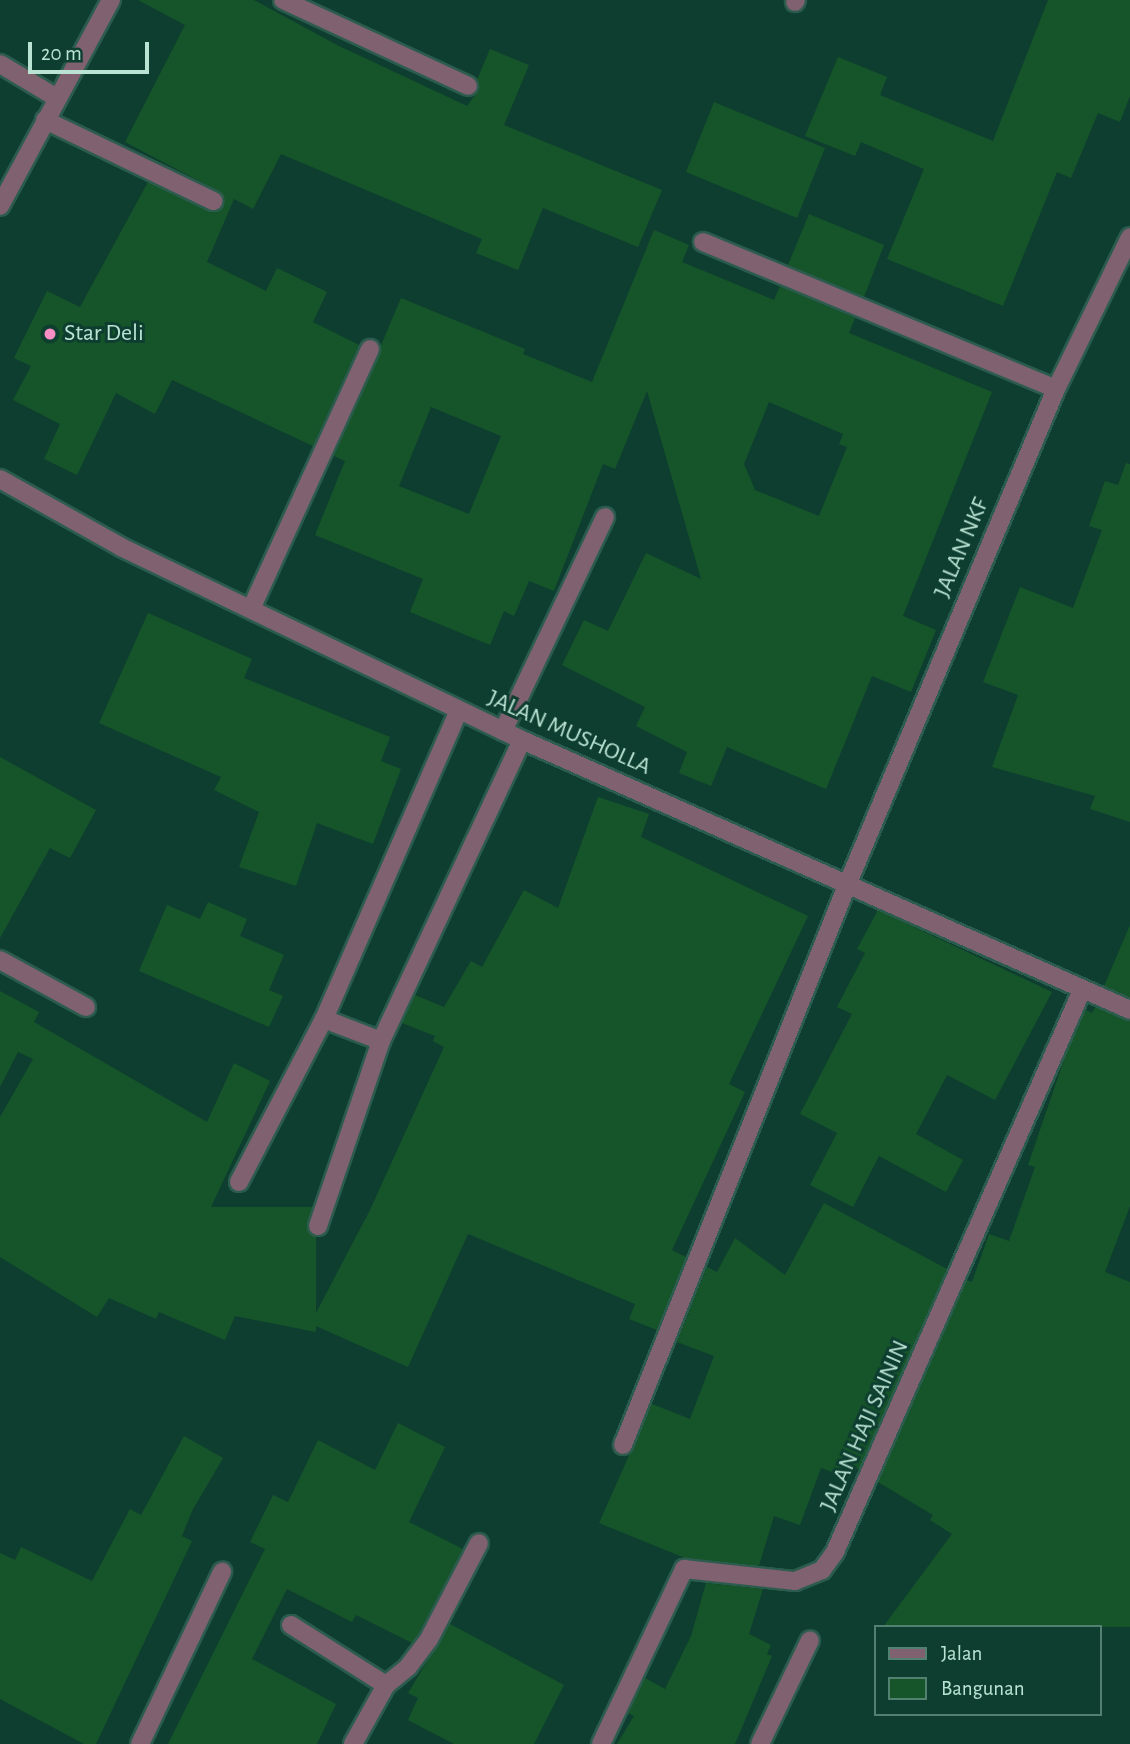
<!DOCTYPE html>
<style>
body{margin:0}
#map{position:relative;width:1130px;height:1744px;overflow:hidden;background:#0d3e30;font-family:"Alegreya Sans",sans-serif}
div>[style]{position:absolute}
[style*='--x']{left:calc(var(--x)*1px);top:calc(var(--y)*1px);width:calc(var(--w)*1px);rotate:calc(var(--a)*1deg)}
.building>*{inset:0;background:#165529}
.roads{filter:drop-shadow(2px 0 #2c5c4d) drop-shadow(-2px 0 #2c5c4d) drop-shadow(0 2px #2c5c4d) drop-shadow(0 -2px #2c5c4d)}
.minor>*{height:18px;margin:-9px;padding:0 9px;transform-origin:9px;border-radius:9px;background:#7f616f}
.tertiary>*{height:18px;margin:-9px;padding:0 9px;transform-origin:9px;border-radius:9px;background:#7f616f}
.dots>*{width:19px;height:19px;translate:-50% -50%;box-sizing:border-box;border:4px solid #0d3e30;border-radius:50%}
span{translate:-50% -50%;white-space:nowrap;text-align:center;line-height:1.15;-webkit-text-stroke:6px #0d3e30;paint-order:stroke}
.poi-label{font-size:24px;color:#bae3d3}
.left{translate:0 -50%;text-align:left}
.street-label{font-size:24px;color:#bae3d3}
.legend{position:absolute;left:874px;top:1625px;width:228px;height:91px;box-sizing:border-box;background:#0d3e30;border:2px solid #528071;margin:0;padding:9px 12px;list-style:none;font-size:21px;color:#bae3d3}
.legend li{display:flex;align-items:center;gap:14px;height:35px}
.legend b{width:35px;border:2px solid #528071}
.scale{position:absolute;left:28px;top:42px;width:121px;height:32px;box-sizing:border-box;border:4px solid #bae3d3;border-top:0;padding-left:9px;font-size:21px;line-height:24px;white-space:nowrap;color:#bae3d3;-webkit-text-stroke:5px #0d3e30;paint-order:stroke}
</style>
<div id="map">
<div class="building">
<div style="clip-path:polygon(138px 0,254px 0,337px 45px,467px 106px,479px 90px,477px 80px,490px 49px,529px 65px,504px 125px,662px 190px,638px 247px,543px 208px,518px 270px,476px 253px,482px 239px,281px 154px,253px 209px,234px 199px,207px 262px,266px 291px,277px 268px,327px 292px,313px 322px,359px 345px,313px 446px,172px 380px,155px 414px,116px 393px,77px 475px,44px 459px,60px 424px,13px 400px,31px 366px,14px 358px,47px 291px,80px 307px,148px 182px,209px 211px,223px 205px,218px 191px,125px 142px,185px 25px)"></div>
<div style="clip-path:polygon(1048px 0,1130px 0,1130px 96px,1120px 122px,1098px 113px,1071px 178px,1057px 172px,1003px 306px,887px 259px,924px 169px,861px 142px,855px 156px,805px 136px,838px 57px,887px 77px,880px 95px,993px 141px)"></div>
<div style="clip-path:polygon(714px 102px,825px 148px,797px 218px,686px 172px)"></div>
<div style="clip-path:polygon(809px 214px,884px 245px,864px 297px,788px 265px)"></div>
<div style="clip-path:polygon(evenodd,654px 230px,689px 245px,682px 262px,774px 300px,780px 286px,855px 318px,849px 333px,992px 392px,903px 616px,936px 630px,911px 692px,872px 676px,826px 789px,727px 747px,711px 786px,679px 773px,687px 752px,636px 726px,645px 707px,562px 665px,584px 620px,608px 631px,646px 553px,701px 579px,647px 391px,615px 469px,603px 464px,554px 591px,529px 581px,514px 616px,504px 611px,490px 645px,410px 612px,423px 579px,315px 535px,345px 461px,334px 456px,401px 298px,525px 349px,523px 354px,592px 382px,654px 230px,769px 402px,843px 434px,839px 444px,847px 447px,819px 516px,755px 490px,744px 464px,769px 402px,654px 230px,431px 407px,501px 436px,469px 514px,399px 486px,431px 407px)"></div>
<div style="clip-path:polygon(1126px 463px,1130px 464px,1130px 822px,1090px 809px,1095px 796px,992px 767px,1018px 695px,983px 682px,1020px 587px,1073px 608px,1102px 530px,1089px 526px,1105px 481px,1118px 485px)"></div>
<div style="clip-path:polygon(148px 613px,252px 659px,244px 678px,390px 737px,381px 761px,401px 769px,373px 844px,317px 823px,296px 886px,239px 867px,259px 812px,214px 790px,221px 777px,99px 723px)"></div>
<div style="clip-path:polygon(0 757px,96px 810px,70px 858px,50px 848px,0 938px)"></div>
<div style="clip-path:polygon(598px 797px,649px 814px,641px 837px,808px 916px,729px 1084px,745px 1092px,672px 1250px,686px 1257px,657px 1330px,629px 1319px,635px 1304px,468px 1234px,408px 1367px,316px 1326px,316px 1332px,235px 1316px,225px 1340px,159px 1312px,156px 1319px,109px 1298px,97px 1317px,0 1257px,0 1117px,33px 1059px,18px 1052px,0 1087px,0 991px,39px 1012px,34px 1022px,207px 1122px,234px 1063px,270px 1081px,211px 1207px,313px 1207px,307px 1228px,316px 1237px,316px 1313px,370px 1210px,444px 1047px,433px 1041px,435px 1036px,402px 1023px,415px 995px,444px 1007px,471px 961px,482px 967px,524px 890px,558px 908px)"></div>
<div style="clip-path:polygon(208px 902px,247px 919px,240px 936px,284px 955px,269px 990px,283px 996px,269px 1027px,139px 971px,167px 905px,200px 919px)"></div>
<div style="clip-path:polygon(878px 910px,1052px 992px,995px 1100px,947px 1075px,916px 1134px,963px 1160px,946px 1192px,879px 1156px,853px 1207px,810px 1185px,837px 1133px,800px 1114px,852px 1014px,837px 1007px,865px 953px,857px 949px)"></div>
<div style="clip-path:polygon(1130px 925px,1130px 998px,1104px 986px)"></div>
<div style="clip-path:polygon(1095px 1007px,1130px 1021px,1130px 1206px,1105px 1272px,1130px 1282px,1130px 1627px,883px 1627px,952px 1534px,930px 1520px,933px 1515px,878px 1482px,967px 1280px,972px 1282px,989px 1234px,1009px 1241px,1035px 1167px,1028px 1165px,1067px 1051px,1086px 1010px,1092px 1013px)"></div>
<div style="clip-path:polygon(824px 1203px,947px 1269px,859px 1470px,853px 1466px,849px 1478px,821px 1468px,800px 1525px,774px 1516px,759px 1566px,685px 1558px,599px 1523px,652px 1404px,690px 1419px,714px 1356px,677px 1342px,707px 1267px,717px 1272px,735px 1238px,785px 1275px)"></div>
<div style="clip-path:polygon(398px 1423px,445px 1447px,409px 1522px,463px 1549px,419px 1633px,412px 1643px,356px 1615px,352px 1622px,287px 1589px,252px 1659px,336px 1704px,317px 1744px,168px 1744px,265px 1549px,250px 1542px,273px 1495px,288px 1502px,318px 1440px,375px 1470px)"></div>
<div style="clip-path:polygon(184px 1436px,223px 1458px,192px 1511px,182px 1536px,192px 1541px,96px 1744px,84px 1744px,0 1699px,0 1553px,15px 1560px,21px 1547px,92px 1581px,130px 1509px,141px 1515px)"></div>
<div style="clip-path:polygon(706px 1583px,763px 1589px,749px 1634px,771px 1645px,767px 1654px,772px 1656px,735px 1744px,617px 1744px,634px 1716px,628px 1713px,645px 1678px,665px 1689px,691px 1636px)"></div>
<div style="clip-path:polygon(450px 1624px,564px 1685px,534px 1744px,454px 1744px,408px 1720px,418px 1698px,408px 1693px)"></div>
</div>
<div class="roads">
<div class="minor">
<div style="--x:283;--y:0;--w:204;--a:24.9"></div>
<div style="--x:795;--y:2;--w:2;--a:-63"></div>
<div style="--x:0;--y:64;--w:66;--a:30.8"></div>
<div style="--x:45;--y:120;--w:187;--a:25.7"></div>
<div style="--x:703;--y:242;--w:382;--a:22.6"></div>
<div style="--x:0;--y:479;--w:139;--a:29.3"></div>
<div style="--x:121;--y:547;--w:445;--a:25.7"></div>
<div style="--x:522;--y:740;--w:665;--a:23.94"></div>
<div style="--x:251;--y:609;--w:286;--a:-65.4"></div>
<div style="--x:459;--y:710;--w:337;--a:113.6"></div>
<div style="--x:324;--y:1019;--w:61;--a:21.1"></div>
<div style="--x:381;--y:1041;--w:332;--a:-64.9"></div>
<div style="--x:503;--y:731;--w:237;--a:-64.5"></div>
<div style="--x:0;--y:960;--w:98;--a:28.7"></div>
<div style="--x:239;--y:1182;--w:184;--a:-62.5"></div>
<div style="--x:318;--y:1226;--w:195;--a:-71.2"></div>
<div style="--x:623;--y:1445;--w:605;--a:-68.18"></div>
<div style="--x:848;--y:883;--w:536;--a:-67.17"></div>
<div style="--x:1056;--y:389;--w:169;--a:-64"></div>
<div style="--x:291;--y:1625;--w:112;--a:32.3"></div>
<div style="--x:140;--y:1744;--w:191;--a:-64.5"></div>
<div style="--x:353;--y:1744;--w:68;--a:-60.8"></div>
<div style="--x:386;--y:1685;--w:28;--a:-39"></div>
<div style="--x:408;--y:1667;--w:35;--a:-53"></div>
<div style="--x:429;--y:1639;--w:108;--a:-62.5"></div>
<div style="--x:601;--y:1744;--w:194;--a:-64.6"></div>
<div style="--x:684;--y:1569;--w:112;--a:6.2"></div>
<div style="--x:795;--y:1581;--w:29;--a:-22"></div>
<div style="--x:822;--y:1570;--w:22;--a:-54"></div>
<div style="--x:835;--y:1552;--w:614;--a:-66.27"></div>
<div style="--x:760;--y:1744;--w:115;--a:-64.3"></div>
</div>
<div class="tertiary">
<div style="--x:0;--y:206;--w:234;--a:-61.7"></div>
</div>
</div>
<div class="dots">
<div style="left:50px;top:334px;background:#fb8fc5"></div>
</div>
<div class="poi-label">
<span class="left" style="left:64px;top:334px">Star Deli</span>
</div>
<div class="street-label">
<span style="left:962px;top:548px;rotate:-67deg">JALAN NKF</span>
<span style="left:569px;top:733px;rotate:24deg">JALAN MUSHOLLA</span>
<span style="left:865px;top:1426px;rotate:-66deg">JALAN HAJI SAININ</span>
</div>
<ul class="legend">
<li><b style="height:9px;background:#7f616f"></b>Jalan</li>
<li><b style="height:19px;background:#165529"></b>Bangunan</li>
</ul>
<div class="scale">20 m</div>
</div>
